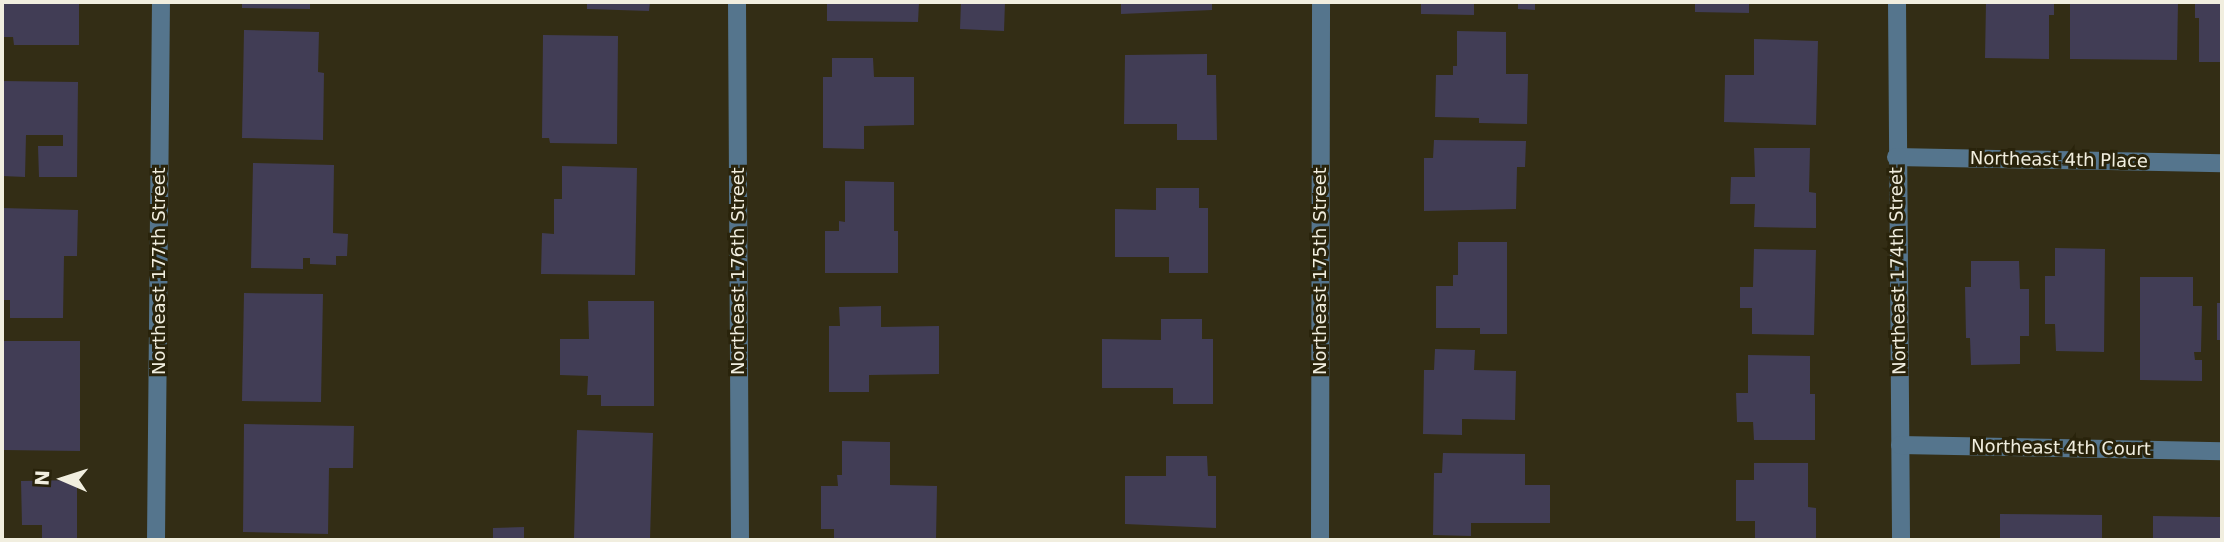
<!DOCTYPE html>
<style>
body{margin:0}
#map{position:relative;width:2224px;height:542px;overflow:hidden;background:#332d15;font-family:"DejaVu Sans",sans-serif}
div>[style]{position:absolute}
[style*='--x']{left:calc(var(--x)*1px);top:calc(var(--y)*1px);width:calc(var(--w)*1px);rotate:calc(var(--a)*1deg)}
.building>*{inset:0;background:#413d55}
.minor>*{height:18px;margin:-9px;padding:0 9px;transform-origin:9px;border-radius:9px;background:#55758d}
span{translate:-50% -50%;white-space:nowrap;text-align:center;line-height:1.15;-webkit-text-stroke:6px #29230b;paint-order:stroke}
.street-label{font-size:18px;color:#f1eedf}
.frame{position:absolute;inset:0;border:4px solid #f1eedf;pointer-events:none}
.north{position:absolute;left:28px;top:444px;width:70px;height:70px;-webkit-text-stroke:5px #29230b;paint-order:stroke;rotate:273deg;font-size:19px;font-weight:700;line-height:28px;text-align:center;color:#f1eedf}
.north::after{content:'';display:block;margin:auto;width:24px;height:32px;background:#f1eedf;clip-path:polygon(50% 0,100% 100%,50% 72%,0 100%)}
</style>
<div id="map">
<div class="building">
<div style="clip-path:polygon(2px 2px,79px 2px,79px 45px,14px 45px,13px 37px,4px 37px)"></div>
<div style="clip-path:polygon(242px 2px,310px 2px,310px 9px,242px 8px)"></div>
<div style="clip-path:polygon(587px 2px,650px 2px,649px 11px,587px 9px)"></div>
<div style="clip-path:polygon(827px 2px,919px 2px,918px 22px,827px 21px)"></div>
<div style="clip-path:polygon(961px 2px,1005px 2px,1004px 31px,960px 29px)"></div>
<div style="clip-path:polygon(1121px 2px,1212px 2px,1212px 10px,1121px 14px)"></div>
<div style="clip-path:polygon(1421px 2px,1474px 2px,1474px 15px,1421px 14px)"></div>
<div style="clip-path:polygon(1518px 2px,1535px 2px,1535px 10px,1518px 9px)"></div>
<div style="clip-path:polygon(1695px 2px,1749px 2px,1749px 13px,1695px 12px)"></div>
<div style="clip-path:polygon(1986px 2px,2054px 2px,2054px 15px,2049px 15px,2049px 59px,1985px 58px)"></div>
<div style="clip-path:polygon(2070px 2px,2178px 2px,2177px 60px,2070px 59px)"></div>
<div style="clip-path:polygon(2195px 2px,2222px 2px,2222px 62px,2199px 62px,2199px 18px,2195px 18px)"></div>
<div style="clip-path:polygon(244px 30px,319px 32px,318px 72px,324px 73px,323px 140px,242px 138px)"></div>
<div style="clip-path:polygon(1457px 31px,1506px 32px,1506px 74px,1528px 74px,1527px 124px,1479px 123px,1479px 118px,1435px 117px,1436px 75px,1453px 75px,1453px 66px,1457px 66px)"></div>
<div style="clip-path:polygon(543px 35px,618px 36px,617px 144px,550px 143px,549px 138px,542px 138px)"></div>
<div style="clip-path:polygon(1754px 39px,1818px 41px,1816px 125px,1724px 122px,1725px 75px,1754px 75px)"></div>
<div style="clip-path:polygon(1207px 54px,1207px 75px,1216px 75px,1217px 140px,1177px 140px,1177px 124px,1124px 124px,1125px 55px)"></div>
<div style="clip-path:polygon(832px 58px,873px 58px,874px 77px,914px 77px,914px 125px,864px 126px,864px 149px,823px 148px,823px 77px,832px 77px)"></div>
<div style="clip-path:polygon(2px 81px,78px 82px,77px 177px,39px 177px,38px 146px,63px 146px,63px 135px,26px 135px,25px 177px,2px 176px)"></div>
<div style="clip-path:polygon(1434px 140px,1526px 141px,1525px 167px,1517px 167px,1516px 209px,1424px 211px,1424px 158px,1433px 158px)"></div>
<div style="clip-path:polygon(1754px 148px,1810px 148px,1809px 192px,1816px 193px,1816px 228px,1754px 227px,1755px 204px,1730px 204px,1731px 177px,1755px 177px)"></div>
<div style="clip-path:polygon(253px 163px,334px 165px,333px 233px,348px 234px,347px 256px,336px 256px,336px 265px,310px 264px,310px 258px,303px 258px,303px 269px,251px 268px)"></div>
<div style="clip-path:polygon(562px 166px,637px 168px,635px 275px,541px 274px,542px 233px,554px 234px,554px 199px,562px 199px)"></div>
<div style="clip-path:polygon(845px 181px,894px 182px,894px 231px,898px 231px,898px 273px,825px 273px,825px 231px,839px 231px,839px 221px,845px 222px)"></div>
<div style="clip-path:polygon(1156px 188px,1199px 188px,1199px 208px,1208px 208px,1208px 273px,1169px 273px,1169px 257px,1115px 257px,1115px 209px,1156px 210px)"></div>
<div style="clip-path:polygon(2px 208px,78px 210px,77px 256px,64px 256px,63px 318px,10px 318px,10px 300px,2px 300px)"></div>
<div style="clip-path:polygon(1458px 242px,1507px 242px,1507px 334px,1480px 334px,1480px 328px,1436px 328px,1436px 286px,1453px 286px,1453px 275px,1458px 275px)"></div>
<div style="clip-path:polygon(2055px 248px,2105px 249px,2104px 352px,2056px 351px,2055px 324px,2045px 324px,2045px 276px,2055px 276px)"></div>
<div style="clip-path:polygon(1754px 249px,1816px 250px,1814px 335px,1752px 334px,1752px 308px,1740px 308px,1740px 287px,1753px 287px)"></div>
<div style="clip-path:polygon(1971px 261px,2019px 261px,2020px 289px,2029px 289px,2029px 336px,2020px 336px,2020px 364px,1971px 365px,1970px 338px,1966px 338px,1965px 287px,1971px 287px)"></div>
<div style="clip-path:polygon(2140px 277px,2193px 277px,2193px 306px,2202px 306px,2201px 352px,2194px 352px,2195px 360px,2202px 360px,2202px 381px,2140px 380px)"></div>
<div style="clip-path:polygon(244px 293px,323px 294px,321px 402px,242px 401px)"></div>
<div style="clip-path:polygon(588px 301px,654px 301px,654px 406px,601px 406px,601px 395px,587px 395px,588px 376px,560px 375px,560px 339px,589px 339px)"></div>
<div style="clip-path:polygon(2217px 303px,2222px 303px,2222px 340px,2217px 340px)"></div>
<div style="clip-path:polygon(881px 306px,881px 327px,939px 326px,939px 374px,869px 375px,869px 392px,829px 392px,829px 326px,840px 326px,839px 307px)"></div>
<div style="clip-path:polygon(1161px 319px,1202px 319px,1202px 339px,1213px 339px,1213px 404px,1173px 404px,1173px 388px,1102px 388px,1102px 339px,1161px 340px)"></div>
<div style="clip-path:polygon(2px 341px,80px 341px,80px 451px,2px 450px)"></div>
<div style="clip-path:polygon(1435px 349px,1475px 350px,1474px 370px,1516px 371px,1515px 420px,1462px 419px,1462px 435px,1423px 434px,1424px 370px,1434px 370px)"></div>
<div style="clip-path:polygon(1748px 355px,1810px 356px,1810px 394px,1815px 394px,1815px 440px,1754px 440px,1753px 422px,1737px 422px,1736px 393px,1748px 393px)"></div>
<div style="clip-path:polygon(244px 424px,354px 426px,353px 468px,329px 468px,328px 534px,243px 532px)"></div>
<div style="clip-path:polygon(577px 430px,653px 433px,650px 540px,574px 538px)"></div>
<div style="clip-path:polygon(842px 441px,890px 442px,890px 485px,937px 486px,936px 540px,834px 540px,834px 529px,821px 529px,821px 486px,838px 486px,837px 475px,842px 475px)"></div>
<div style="clip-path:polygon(1443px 453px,1525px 454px,1525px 485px,1550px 485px,1550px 523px,1471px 523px,1471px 536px,1433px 535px,1434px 473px,1442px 473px)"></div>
<div style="clip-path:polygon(1166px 456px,1207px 456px,1208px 476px,1216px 476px,1216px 528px,1125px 524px,1125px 476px,1166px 476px)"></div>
<div style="clip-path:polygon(1754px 463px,1808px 463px,1808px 507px,1816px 508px,1816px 540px,1755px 540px,1755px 521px,1736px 521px,1736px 480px,1754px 480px)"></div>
<div style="clip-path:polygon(77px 480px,77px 540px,42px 540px,42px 525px,22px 525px,21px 481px)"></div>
<div style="clip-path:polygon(2000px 514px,2102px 515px,2102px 540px,2000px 540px)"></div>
<div style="clip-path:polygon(2153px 516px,2222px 517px,2222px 540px,2153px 540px)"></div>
<div style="clip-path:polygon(524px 527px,524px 540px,493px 540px,493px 528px)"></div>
</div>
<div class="minor">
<div style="--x:737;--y:2;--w:538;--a:89.68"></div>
<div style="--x:1897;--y:2;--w:538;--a:89.57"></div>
<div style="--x:1896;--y:157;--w:326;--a:1.1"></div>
<div style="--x:1900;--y:445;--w:322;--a:1.1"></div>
<div style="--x:156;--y:540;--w:538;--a:-89.47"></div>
<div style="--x:1320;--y:540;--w:538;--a:-89.89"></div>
</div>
<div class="street-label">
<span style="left:2059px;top:160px;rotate:1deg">Northeast 4th Place</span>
<span style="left:159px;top:271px;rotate:-90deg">Northeast 177th Street</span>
<span style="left:738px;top:271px;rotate:-90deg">Northeast 176th Street</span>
<span style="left:1320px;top:271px;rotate:-90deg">Northeast 175th Street</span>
<span style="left:1898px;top:271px;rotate:-91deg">Northeast 174th Street</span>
<span style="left:2061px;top:448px;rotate:1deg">Northeast 4th Court</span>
</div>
<div class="frame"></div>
<div class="north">N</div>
</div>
